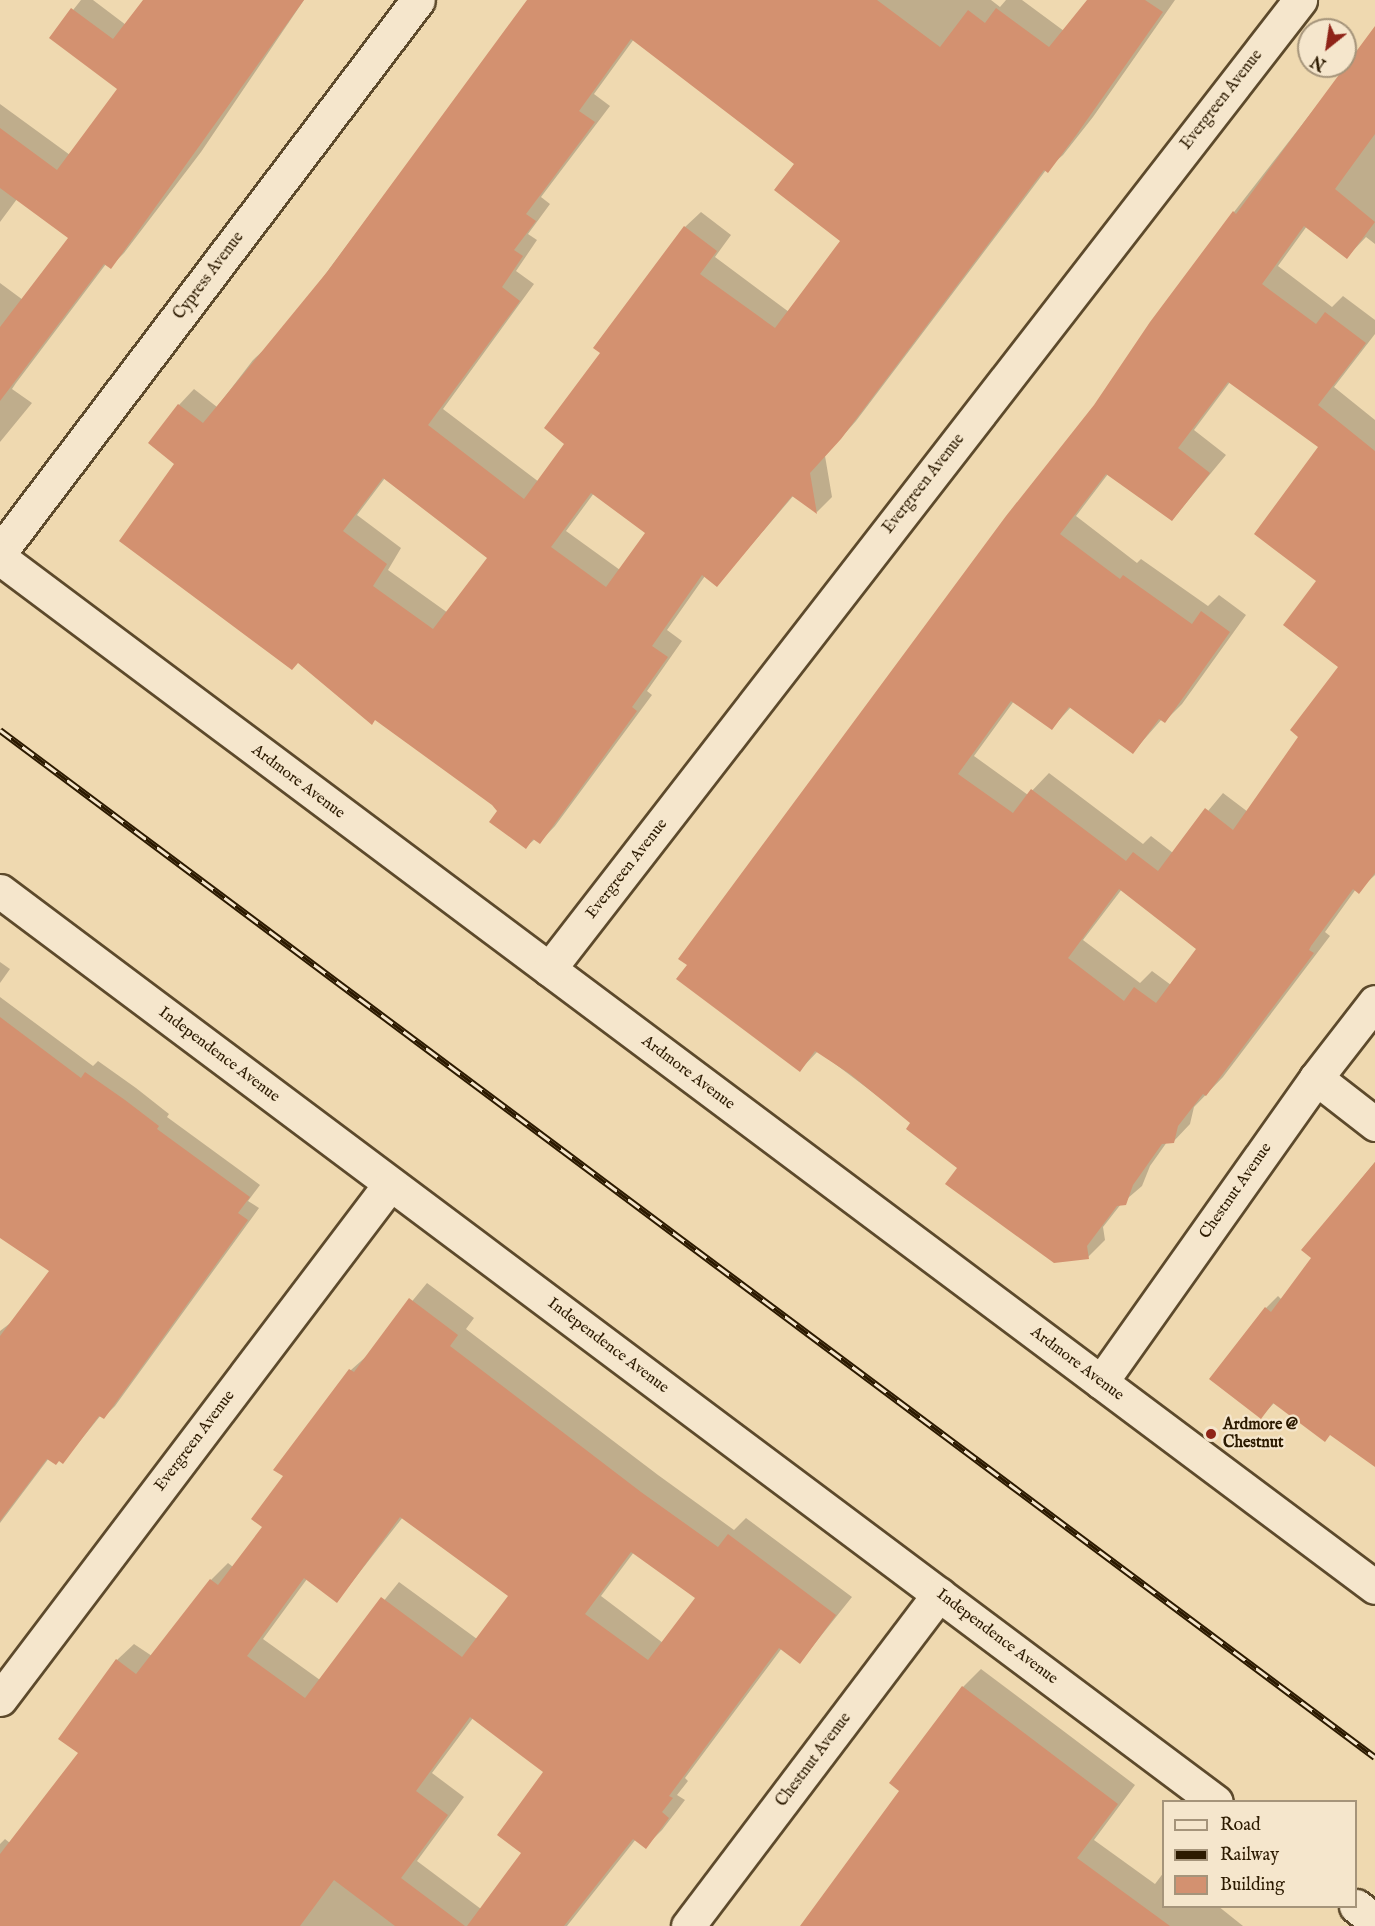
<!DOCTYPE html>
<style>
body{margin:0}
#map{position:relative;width:1375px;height:1926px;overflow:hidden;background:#efd9b0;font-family:"IM FELL English",serif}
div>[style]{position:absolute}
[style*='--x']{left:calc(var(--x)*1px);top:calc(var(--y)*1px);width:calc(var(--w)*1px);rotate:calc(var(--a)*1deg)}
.shadow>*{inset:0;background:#0003}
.building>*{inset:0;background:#d39170}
.roads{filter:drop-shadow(2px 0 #5d4a2c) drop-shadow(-2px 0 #5d4a2c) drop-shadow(0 2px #5d4a2c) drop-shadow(0 -2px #5d4a2c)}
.minor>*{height:33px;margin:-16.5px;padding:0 16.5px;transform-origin:16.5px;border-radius:16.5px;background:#f5e6cc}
.rail>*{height:7px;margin-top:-3.5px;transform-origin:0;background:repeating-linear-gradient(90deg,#f5e6cc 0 14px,#2c1a00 0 28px);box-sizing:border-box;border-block:2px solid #2c1a00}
.dots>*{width:16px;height:16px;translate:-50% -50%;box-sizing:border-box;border:3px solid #f5e6cc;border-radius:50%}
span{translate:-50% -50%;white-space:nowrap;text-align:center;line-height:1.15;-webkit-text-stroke:4.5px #f5e6cc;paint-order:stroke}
.street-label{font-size:16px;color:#2c1a00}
.poi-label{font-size:16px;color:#2c1a00;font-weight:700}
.left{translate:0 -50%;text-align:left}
.legend{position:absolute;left:1162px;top:1800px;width:195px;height:108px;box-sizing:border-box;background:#f5e6cc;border:2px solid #a5947a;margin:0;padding:8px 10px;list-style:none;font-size:18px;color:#2c1a00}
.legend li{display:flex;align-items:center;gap:12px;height:30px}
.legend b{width:30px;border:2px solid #a5947a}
.north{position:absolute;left:1297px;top:18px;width:60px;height:60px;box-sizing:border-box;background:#f5e6cc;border:2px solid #a5947a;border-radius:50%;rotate:210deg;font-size:16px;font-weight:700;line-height:24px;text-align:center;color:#2c1a00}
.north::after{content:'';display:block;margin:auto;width:21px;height:27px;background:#8f2418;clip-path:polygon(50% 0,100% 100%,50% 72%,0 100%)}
</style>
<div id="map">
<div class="shadow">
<div style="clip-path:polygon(81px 0,93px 0,126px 25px,144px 0,304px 0,201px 152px,124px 253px,110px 267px,106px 264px,16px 383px,12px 389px,32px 403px,0 442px,0 283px,23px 300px,70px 237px,17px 199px,0 222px,0 104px,70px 155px,120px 89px,51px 38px)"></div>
<div style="clip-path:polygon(evenodd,530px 0,991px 0,1000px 7px,1006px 0,1022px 0,1064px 31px,1089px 0,1175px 0,1093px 117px,1063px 155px,1046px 170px,856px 421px,825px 456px,832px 497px,817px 512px,794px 495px,717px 585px,705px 576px,667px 630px,682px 641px,647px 691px,652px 695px,555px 826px,540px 842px,535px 839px,526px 847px,493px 804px,176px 464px,179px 405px,194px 389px,217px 407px,253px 360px,280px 335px,530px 0,634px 39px,796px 164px,842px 240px,789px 312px,715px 257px,731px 235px,701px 212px,685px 227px,603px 353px,567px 444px,539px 482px,443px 409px,534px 284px,516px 271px,537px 240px,528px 234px,550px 204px,541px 197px,610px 106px,594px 94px,634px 39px,530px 0,385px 478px,489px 558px,448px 613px,388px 570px,401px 548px,357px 515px,385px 478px,530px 0,594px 493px,647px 532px,620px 570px,566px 531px,594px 493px)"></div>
<div style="clip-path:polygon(evenodd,1375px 31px,1375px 244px,1366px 237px,1347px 257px,1307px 226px,1278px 266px,1332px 307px,1343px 296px,1375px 320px,1375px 334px,1334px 387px,1375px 420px,1375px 875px,1358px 891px,1356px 889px,1325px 932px,1330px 936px,1223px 1077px,1194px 1107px,1190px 1124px,1173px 1142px,1167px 1142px,1150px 1166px,1142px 1186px,1121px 1204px,1103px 1227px,1105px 1240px,1088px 1257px,959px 1168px,912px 1122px,818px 1051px,800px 1070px,1096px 406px,1234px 212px,1375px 31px,1230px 382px,1320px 447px,1318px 581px,1340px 666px,1300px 737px,1248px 812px,1223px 793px,1173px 853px,1151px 836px,1143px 844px,1049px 773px,1028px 795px,974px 756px,1014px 701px,1052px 728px,1071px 707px,1133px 752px,1162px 719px,1165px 721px,1182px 704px,1246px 615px,1219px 595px,1208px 606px,1141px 559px,1137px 563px,1076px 516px,1108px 474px,1172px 520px,1226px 455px,1194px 430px,1230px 382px,1375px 31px,1122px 889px,1198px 948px,1171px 985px,1152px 971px,1140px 983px,1083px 940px,1122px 889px)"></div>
<div style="clip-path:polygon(0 962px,10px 969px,0 983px)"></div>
<div style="clip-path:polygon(0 997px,93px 1066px,98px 1061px,136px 1088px,169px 1114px,167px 1117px,260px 1185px,248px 1201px,259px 1208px,115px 1406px,104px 1417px,101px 1415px,63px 1462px,49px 1458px,0 1523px,0 1331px,13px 1321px,51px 1271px,0 1236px)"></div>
<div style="clip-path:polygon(1375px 1162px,1375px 1465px,1331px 1433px,1274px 1403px,1261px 1417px,1266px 1308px,1278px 1296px,1282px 1300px,1313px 1258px,1303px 1250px)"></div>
<div style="clip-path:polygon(evenodd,427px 1283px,474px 1318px,466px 1329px,658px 1475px,734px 1530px,746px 1518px,852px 1597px,800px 1662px,782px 1648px,685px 1778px,688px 1781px,677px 1795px,685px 1800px,662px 1830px,645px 1847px,636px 1839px,567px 1926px,0 1926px,0 1844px,5px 1839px,10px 1843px,80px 1753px,117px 1660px,134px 1644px,152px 1656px,211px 1580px,228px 1563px,233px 1567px,264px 1527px,285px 1476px,276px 1469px,351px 1370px,369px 1354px,427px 1283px,403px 1517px,510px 1595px,477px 1639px,399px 1582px,320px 1680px,263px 1639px,307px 1579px,337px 1601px,403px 1517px,427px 1283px,634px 1552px,697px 1598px,663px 1643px,601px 1596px,634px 1552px,427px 1283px,473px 1718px,545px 1772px,523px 1852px,481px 1909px,417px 1861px,464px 1797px,432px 1773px,473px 1718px)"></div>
<div style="clip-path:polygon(981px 1669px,1135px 1785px,1094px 1840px,1155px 1884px,1164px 1872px,1164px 1906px,1218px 1906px,1243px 1926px,801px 1926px,902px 1790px,963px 1687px)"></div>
</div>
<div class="building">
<div style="clip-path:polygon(143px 0,304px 0,111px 269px,104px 264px,0 401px,0 327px,68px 238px,0 188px,0 128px,57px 170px,117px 89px,49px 38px,71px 8px,113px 39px)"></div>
<div style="clip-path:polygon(evenodd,527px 0,877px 0,940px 47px,968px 10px,985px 23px,996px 8px,1049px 47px,1087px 0,1145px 0,1163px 12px,1077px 134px,1048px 173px,1044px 170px,841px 439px,810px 473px,817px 514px,792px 496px,717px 587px,702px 575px,652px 646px,668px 657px,632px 707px,637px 711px,540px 844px,533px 839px,526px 849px,489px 822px,497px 811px,492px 805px,375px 720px,372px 725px,298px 663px,292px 670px,119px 541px,174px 464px,148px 443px,178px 404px,203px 423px,327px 272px,527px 0,631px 39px,794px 164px,774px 190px,840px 241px,775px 328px,700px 274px,717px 251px,684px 226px,593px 348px,600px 353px,544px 428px,564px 444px,524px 499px,428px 425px,520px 301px,502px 287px,523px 256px,514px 250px,536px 221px,526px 214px,595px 122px,579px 111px,631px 39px,527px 0,383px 478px,487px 558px,433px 629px,373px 586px,387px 564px,343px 531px,383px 478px,527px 0,591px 493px,645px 533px,606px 587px,551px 547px,591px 493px)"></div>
<div style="clip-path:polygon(evenodd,1375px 26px,1375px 134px,1335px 189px,1375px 222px,1347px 259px,1304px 226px,1262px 284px,1316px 324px,1325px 312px,1366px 343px,1318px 405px,1375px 451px,1375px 873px,1359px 894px,1353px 889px,1311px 946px,1309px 950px,1314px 953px,1206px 1096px,1203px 1094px,1178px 1126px,1174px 1143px,1162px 1144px,1133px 1185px,1126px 1205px,1117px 1206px,1087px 1246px,1089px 1259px,1054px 1263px,945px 1184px,957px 1168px,906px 1129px,910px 1123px,850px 1074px,815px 1051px,800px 1072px,676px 979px,687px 965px,678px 959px,1006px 516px,1094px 405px,1150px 322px,1233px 211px,1236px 214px,1375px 26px,1228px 382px,1318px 447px,1254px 534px,1316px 581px,1283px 625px,1338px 667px,1290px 730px,1298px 737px,1233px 830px,1205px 808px,1158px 871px,1133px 852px,1126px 861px,1031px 789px,1013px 813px,958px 774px,1011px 701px,1052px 730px,1069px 707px,1133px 754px,1159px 719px,1165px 723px,1230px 632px,1201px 611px,1192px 624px,1123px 575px,1120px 579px,1060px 534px,1106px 474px,1172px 521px,1210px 473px,1178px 448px,1228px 382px,1375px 26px,1119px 889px,1196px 949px,1156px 1003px,1134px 987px,1124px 1001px,1068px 958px,1119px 889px)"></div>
<div style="clip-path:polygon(0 1017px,81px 1078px,85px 1072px,125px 1100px,159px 1126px,157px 1129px,250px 1197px,238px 1213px,248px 1220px,104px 1419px,99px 1416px,63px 1464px,59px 1461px,56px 1465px,47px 1459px,0 1521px,0 1336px,49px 1271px,0 1238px)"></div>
<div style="clip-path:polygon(1375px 1162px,1375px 1467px,1330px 1435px,1325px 1442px,1273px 1403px,1261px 1419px,1209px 1379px,1265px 1307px,1271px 1312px,1311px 1258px,1301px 1250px)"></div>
<div style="clip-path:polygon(evenodd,409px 1298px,458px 1335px,450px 1346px,641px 1492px,718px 1547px,728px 1534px,836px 1615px,800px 1664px,779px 1648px,669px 1796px,673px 1798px,662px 1812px,669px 1818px,646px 1849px,633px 1839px,564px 1926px,467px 1926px,521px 1853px,497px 1835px,543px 1772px,470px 1717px,416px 1791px,448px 1815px,401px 1878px,465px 1926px,395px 1926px,334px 1880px,300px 1926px,0 1926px,0 1854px,78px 1753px,58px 1739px,116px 1659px,136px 1674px,210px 1579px,218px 1585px,262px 1527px,251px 1519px,283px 1476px,273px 1470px,349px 1369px,354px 1372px,409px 1298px,400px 1517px,508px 1596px,462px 1657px,381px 1597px,305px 1698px,247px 1656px,304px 1578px,337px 1603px,400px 1517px,409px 1298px,631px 1552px,695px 1598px,648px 1660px,585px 1614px,631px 1552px)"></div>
<div style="clip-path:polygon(962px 1686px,1118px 1804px,1077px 1858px,1170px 1926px,800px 1926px,899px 1791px,889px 1783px)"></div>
</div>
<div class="roads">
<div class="minor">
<div style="--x:0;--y:552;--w:692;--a:-52.87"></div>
<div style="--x:0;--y:558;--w:1717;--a:36.81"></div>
<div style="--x:0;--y:891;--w:1519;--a:36.84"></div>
<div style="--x:549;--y:969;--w:1226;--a:-52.22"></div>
<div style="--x:1316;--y:1078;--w:75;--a:37.9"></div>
<div style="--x:1101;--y:1382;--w:372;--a:-54.7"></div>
<div style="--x:1316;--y:1078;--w:96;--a:-52.2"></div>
<div style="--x:0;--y:1699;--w:646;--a:-52.86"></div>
<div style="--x:1356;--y:1906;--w:24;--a:38"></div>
<div style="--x:688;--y:1926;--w:416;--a:-52.9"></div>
</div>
</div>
<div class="rail">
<div style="--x:0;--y:730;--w:1716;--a:36.76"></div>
</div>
<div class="dots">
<div style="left:1211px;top:1434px;background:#8f2418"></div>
</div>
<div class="street-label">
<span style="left:1222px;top:100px;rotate:-52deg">Evergreen Avenue</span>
<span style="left:209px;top:276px;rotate:-53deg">Cypress Avenue</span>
<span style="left:924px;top:484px;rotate:-52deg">Evergreen Avenue</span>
<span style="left:298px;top:782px;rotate:37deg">Ardmore Avenue</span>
<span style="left:627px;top:869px;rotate:-52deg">Evergreen Avenue</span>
<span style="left:219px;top:1055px;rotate:37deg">Independence Avenue</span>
<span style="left:688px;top:1073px;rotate:37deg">Ardmore Avenue</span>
<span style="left:1236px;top:1191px;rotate:-55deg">Chestnut Avenue</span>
<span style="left:608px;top:1346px;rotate:37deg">Independence Avenue</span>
<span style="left:1077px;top:1364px;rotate:37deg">Ardmore Avenue</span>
<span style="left:195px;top:1441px;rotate:-53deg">Evergreen Avenue</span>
<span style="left:997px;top:1637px;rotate:37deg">Independence Avenue</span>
<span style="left:814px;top:1760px;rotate:-53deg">Chestnut Avenue</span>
</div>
<div class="poi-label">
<span class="left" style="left:1223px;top:1434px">Ardmore @<br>Chestnut</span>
</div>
<ul class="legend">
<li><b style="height:8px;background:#f5e6cc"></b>Road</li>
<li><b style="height:8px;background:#2c1a00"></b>Railway</li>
<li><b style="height:16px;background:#d39170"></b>Building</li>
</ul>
<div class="north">N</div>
</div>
